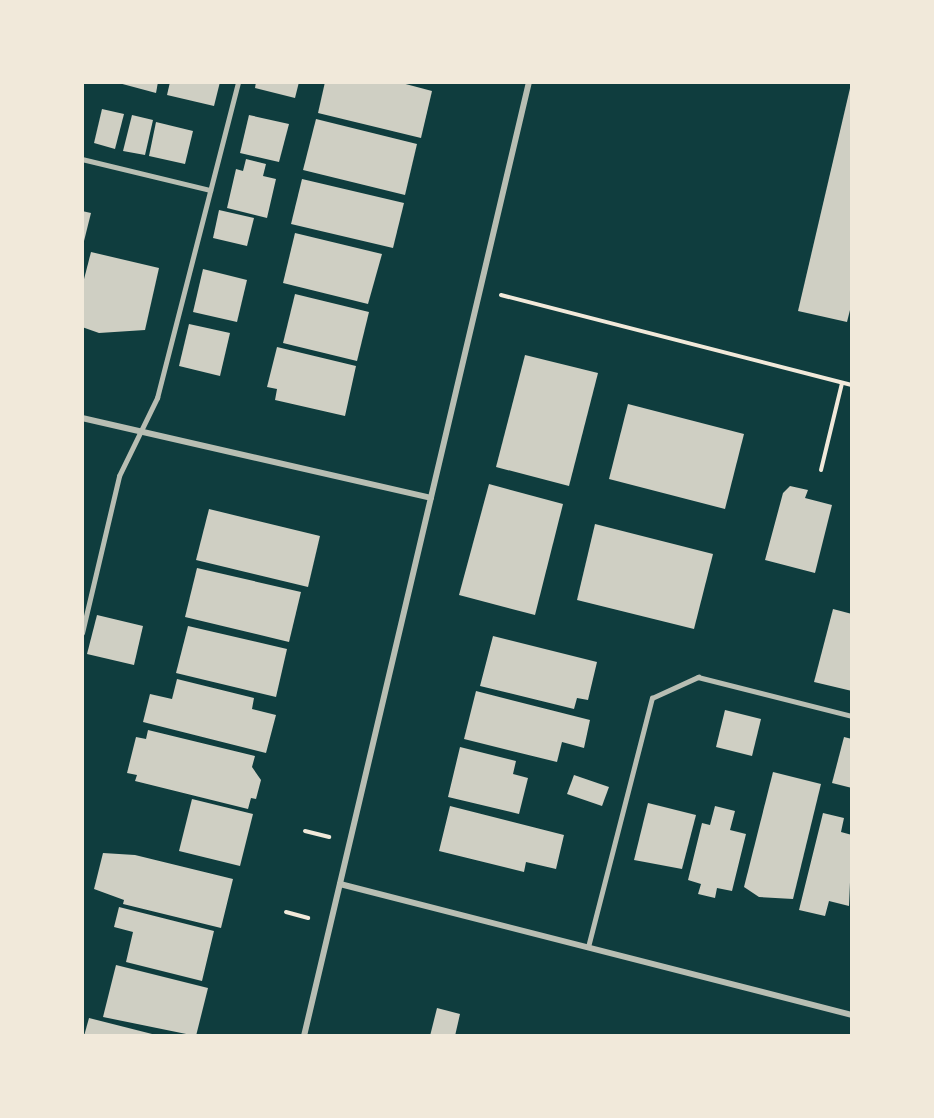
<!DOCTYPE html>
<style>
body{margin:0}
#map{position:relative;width:934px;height:1118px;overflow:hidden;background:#0f3d3e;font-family:"Titillium Web",sans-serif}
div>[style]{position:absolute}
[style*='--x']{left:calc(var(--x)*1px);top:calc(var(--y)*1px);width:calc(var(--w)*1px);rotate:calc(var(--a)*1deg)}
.building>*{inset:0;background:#cfcfc3}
.path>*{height:4px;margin:-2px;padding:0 2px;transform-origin:2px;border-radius:2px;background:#f1e9da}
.service>*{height:4.5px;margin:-2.25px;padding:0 2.25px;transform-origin:2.25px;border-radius:2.25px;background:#b8beb3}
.minor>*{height:6px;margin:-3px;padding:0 3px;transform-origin:3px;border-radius:3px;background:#b8beb3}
span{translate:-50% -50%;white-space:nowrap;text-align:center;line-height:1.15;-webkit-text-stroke:4.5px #f1e9da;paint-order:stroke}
.frame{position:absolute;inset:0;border:84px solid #f1e9da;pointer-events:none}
</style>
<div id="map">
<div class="building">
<div style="clip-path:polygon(115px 82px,158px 82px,156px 93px)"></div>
<div style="clip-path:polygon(170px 82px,220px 82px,214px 106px,167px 95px)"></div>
<div style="clip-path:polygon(256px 82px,299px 82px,295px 98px,255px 88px)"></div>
<div style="clip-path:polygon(325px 82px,398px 82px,432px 91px,421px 138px,318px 113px)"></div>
<div style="clip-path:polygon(851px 84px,852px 302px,847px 322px,798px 311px)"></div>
<div style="clip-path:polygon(102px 109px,124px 114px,115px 149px,94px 143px)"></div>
<div style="clip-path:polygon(132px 115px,153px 120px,145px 155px,123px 151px)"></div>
<div style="clip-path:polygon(249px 115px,289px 124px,279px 162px,240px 153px)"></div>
<div style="clip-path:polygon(316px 119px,417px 144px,405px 195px,303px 170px)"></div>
<div style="clip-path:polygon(156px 122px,193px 131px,185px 164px,149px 156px)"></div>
<div style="clip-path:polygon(246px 159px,266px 164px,263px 176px,276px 179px,267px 218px,227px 208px,236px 169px,243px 171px)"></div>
<div style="clip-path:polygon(302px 179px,404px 203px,393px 248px,291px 224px)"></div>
<div style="clip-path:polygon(219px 210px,254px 218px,247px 246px,213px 238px)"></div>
<div style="clip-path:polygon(82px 211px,91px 213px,83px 245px,82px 245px)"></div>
<div style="clip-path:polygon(295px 233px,382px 254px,368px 304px,283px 283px)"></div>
<div style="clip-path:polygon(91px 252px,159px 268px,145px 330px,99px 333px,82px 327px,82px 287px)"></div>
<div style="clip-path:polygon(203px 269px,247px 280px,237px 322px,193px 312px)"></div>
<div style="clip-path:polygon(295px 294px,369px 312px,357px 361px,283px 343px)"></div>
<div style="clip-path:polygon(189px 324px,230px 333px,220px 376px,179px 366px)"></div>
<div style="clip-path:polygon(277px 347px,356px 366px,345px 416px,275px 400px,277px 389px,267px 387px)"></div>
<div style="clip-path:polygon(525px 355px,598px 373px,569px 486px,496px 467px)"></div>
<div style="clip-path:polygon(628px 404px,744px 434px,725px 509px,609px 479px)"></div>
<div style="clip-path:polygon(489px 484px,563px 504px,535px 615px,459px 595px)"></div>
<div style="clip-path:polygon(790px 486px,808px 490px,805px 498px,832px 505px,815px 573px,765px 560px,783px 493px)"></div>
<div style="clip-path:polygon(209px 509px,320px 536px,308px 587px,196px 560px)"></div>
<div style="clip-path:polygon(595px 524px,713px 554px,694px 629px,577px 600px)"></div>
<div style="clip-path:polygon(197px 568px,301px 592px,289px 642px,185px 617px)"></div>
<div style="clip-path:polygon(833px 609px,852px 614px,852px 691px,814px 682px)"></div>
<div style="clip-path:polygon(97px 615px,143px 626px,134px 665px,87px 654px)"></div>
<div style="clip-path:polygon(188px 626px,287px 649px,276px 697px,176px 673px)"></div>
<div style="clip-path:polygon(493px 636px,597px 662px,588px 700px,577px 698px,574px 709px,480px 686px)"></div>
<div style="clip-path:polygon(177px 679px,254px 698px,252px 709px,276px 715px,266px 753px,143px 722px,150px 694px,172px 699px)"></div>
<div style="clip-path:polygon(476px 691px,590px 720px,584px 748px,562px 742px,557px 762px,464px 739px)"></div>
<div style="clip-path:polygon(725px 710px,761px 719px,752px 756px,716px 747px)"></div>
<div style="clip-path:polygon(148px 730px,255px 756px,252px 767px,261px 780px,256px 799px,251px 798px,248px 809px,135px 781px,137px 775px,127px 773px,136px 737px,146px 739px)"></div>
<div style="clip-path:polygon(844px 737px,852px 739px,852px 788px,832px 783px)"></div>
<div style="clip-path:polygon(460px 747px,516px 761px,513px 774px,528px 778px,519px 814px,448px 797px)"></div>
<div style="clip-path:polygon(773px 772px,821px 784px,793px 899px,759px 897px,744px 887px)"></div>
<div style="clip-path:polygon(574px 775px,609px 787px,602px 806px,567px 794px)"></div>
<div style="clip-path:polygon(192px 799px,253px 814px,240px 866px,179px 851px)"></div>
<div style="clip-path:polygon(648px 803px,696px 815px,682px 869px,634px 860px)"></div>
<div style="clip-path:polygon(450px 806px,564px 835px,556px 869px,526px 862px,524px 872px,439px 851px)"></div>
<div style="clip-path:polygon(715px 806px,735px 811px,730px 830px,746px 834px,732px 891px,717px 888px,715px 898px,698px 894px,701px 884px,688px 880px,702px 823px,710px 825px)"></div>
<div style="clip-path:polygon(823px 813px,844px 818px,841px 832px,852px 835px,849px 906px,829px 901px,825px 916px,799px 910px)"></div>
<div style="clip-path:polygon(103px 853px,135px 855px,233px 879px,221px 928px,123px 904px,124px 900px,94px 889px)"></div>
<div style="clip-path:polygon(119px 907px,214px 931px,202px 981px,126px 962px,133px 932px,114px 927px)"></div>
<div style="clip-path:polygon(116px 965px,208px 988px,196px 1036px,103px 1017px)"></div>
<div style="clip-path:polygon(437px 1008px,460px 1014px,455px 1036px,430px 1036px)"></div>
<div style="clip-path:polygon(89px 1018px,156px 1035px,156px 1036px,84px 1036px)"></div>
</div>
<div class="path">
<div style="--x:501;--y:295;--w:362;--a:14.4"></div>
<div style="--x:821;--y:470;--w:89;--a:-76.4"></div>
<div style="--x:305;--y:831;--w:25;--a:14"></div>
<div style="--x:286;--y:912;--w:23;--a:15"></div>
</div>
<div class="service">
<div style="--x:82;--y:159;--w:132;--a:13.6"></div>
<div style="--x:82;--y:633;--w:161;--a:-76.7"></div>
<div style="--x:119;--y:476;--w:87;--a:-64"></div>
<div style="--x:157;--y:398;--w:326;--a:-75.6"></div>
<div style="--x:588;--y:947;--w:257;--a:-75.6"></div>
<div style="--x:652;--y:698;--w:51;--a:-24.5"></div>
<div style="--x:698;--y:677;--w:159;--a:14.2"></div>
</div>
<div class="minor">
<div style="--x:82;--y:418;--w:358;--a:12.9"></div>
<div style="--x:340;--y:884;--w:528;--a:14.35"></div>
<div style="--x:304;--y:1036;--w:980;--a:-76.73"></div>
</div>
<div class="frame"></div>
</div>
